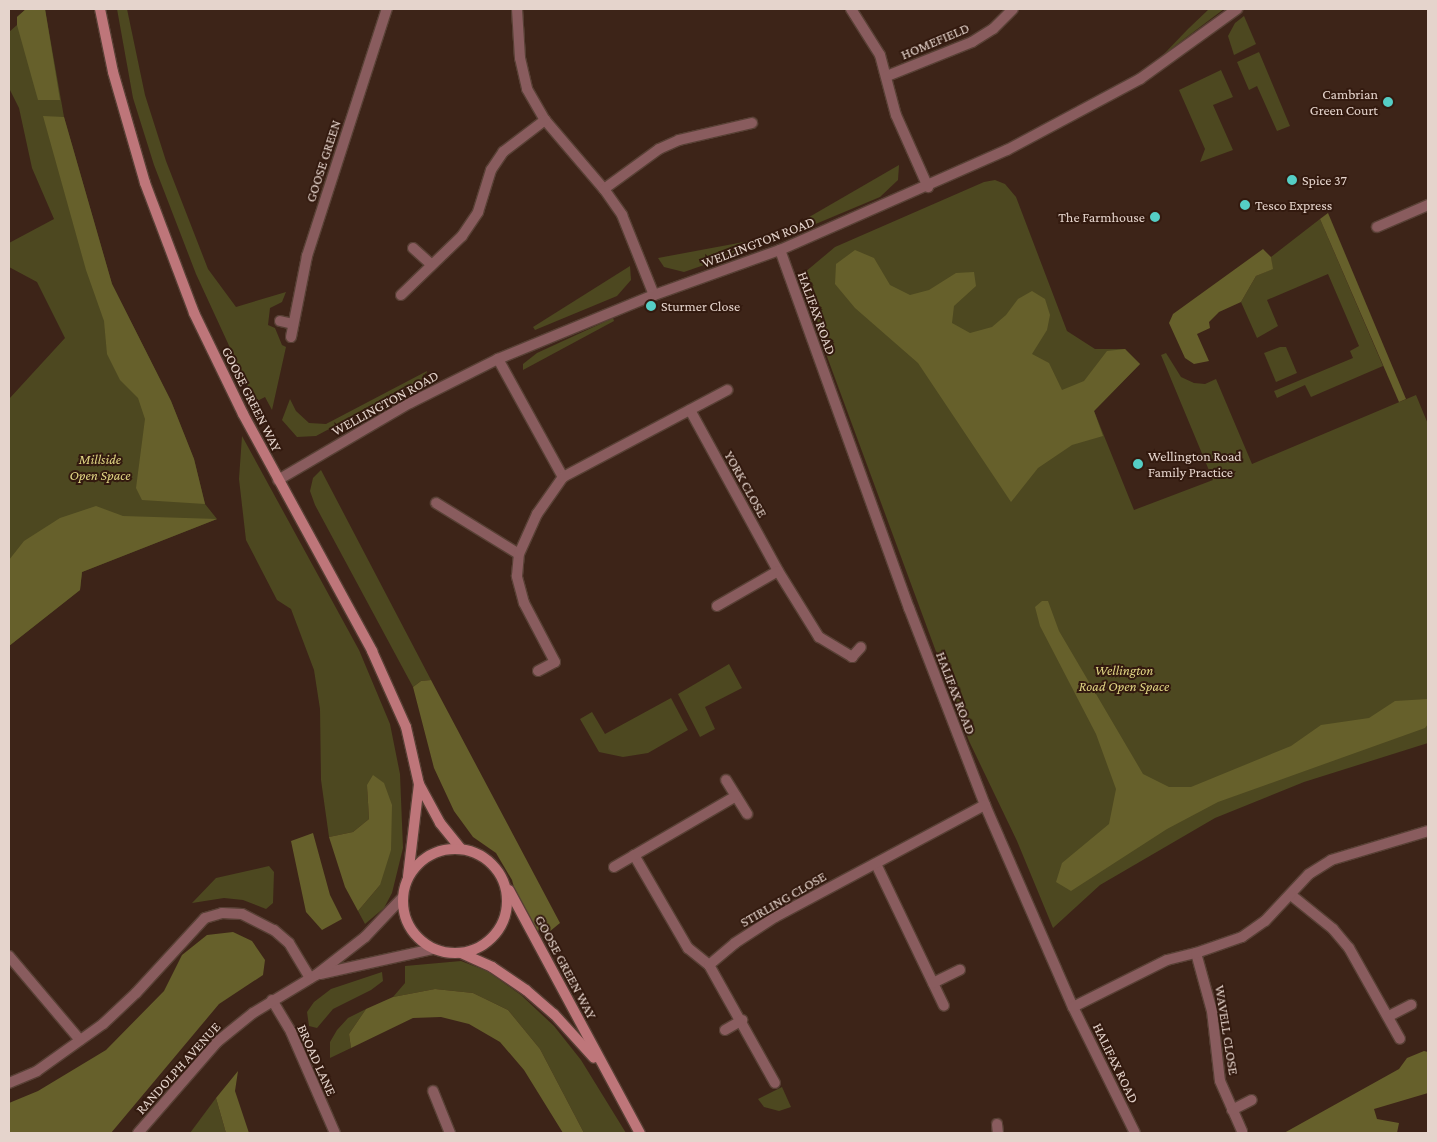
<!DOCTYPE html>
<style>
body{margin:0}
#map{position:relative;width:1437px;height:1142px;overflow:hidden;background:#3d2418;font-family:"Crimson Pro",serif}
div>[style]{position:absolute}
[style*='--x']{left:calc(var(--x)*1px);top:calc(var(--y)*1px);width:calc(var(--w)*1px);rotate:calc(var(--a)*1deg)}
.green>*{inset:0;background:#4d4820}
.forest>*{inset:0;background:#66602b}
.roads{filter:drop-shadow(1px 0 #584035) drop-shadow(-1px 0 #584035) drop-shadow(0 1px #584035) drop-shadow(0 -1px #584035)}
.minor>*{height:10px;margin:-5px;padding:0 5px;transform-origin:5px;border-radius:5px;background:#895c5e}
.tertiary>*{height:10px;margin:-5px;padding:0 5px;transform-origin:5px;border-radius:5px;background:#895c5e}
.secondary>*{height:10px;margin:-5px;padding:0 5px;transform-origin:5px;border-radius:5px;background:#be767a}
.secondary>.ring{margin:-5px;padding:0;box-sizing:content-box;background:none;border:10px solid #be767a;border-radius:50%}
.dots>*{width:14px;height:14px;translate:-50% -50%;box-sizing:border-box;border:2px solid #331a0f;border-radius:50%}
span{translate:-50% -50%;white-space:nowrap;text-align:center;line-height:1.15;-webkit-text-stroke:4px #331a0f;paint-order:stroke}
.street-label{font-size:14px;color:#e5d4cc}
.poi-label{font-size:14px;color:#e5d4cc}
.right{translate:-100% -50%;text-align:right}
.left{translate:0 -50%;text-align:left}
.park-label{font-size:14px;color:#dfd483;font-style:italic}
.frame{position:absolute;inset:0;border:10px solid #e5d4cc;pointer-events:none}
</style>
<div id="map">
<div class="green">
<div style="clip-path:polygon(26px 9px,45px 9px,64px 117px,112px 284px,171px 401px,194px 459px,205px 504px,217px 519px,82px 572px,80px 590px,9px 646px,9px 399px,65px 338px,37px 282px,9px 267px,9px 243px,54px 219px,32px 168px,19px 108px,9px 88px,9px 32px,17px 25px,17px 17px)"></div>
<div style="clip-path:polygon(117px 9px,127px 9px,145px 95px,166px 161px,208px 269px,236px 307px,286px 292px,282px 302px,270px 308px,268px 325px,275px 328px,282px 345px,286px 347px,272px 410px,265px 397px,255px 402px,196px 274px,154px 165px,133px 98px)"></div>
<div style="clip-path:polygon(1209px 9px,1224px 9px,1163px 55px,1188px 29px)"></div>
<div style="clip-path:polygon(1244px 16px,1256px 44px,1234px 55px,1228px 36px,1235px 23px)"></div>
<div style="clip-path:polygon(1259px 52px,1290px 126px,1277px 131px,1257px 86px,1249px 90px,1237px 62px)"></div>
<div style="clip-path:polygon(1221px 70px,1233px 97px,1213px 105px,1233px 150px,1200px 162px,1205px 149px,1179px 90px)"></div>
<div style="clip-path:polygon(899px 165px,898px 180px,880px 197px,787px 236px,785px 231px)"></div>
<div style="clip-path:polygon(995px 180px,1005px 184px,1016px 197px,1067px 331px,1095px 349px,1125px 349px,1140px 364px,1094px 411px,1134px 510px,1213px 480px,1161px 355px,1166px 353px,1181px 377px,1194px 383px,1205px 384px,1216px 379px,1252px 464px,1416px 395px,1428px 424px,1428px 743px,1304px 782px,1215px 818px,1100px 885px,1053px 928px,1017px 841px,969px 741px,798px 278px,835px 247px,984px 182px)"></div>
<div style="clip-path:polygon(1320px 219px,1383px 366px,1311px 397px,1305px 385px,1277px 398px,1274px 391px,1353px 358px,1350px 351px,1359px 346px,1328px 274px,1267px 300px,1278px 326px,1257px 338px,1241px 302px,1256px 276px,1272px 269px,1271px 257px)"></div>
<div style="clip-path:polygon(765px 238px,767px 243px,684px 272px,664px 267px,658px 258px)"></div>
<div style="clip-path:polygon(630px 266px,631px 280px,617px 296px,535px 330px,533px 327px)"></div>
<div style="clip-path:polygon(613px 318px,614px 321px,523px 370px,523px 364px,537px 353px)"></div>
<div style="clip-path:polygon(1280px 347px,1286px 347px,1297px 373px,1276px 382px,1264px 353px)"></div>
<div style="clip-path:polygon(427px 371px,425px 378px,316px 436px,297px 437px,282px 420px,290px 399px,296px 411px,309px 423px,326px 424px)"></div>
<div style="clip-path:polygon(242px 436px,359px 650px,390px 724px,400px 774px,403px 848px,392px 893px,384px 908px,365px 924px,358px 911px,380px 885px,367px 785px,369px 819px,353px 832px,329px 837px,321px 780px,320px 709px,314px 670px,291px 609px,277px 600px,246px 540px,239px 479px)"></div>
<div style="clip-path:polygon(321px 470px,431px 680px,421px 681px,413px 687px,315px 505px,310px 491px,313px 478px)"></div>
<div style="clip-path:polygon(729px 664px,742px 688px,705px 707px,715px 729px,700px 737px,678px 694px)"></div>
<div style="clip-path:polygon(671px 698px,688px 730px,648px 753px,623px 757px,599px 752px,580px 719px,592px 712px,605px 734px)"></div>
<div style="clip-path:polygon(269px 866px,274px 872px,273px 903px,266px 909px,243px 900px,224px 898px,192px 903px,216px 878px)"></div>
<div style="clip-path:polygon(461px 961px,487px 971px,521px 995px,554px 1026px,581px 1060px,626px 1133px,584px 1133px,540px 1049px,508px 1010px,473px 993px,435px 989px,393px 997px,405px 983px,405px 966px)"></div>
<div style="clip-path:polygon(382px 972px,383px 981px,371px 990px,333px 1009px,317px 1028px,309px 1026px,307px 1012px,314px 1002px,331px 989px)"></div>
<div style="clip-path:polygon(366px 1009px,349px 1034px,351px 1048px,330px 1058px,330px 1042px,337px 1030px,348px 1018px)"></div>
<div style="clip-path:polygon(782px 1087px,791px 1107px,779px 1111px,764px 1107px,758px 1099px)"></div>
<div style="clip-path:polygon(216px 1098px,226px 1133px,190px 1133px)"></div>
</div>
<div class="forest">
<div style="clip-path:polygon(26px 9px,45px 9px,60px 100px,38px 100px,17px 25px,17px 17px)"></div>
<div style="clip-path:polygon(43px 116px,64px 117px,112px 284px,171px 401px,194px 459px,205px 504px,142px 500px,136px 488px,145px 419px,138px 398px,120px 380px,107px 354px,104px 321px,86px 270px)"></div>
<div style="clip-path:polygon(1328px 213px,1406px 399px,1399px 402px,1320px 219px)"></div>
<div style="clip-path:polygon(1263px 249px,1271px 257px,1273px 269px,1256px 276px,1241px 302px,1219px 312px,1209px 322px,1210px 328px,1197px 334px,1209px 361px,1194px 364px,1185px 358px,1169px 323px,1173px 314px)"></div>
<div style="clip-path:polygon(855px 250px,874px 258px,890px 285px,910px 295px,929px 290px,956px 273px,974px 272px,976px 286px,954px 306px,952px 323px,970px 333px,992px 327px,1006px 315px,1018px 299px,1032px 291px,1045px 299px,1050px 315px,1047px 330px,1032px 354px,1049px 363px,1062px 390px,1084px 381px,1107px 351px,1125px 349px,1140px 364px,1094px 411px,1103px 436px,1072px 445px,1038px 468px,1011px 502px,918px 363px,855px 308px,835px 284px,836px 264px)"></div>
<div style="clip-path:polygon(96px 506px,123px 516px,217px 519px,82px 572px,80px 590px,9px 646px,9px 560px,24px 541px,60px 518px)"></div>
<div style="clip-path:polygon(1042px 601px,1048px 601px,1059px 631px,1143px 774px,1169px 787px,1191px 787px,1291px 746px,1321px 725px,1369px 718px,1395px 701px,1428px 699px,1428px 724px,1425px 728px,1218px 802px,1167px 829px,1071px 891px,1056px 882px,1062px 863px,1109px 824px,1116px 789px,1096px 734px,1040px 626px,1035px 607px)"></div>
<div style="clip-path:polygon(431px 680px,560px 923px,549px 932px,534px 930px,520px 909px,512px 880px,496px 853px,473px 837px,454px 811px,434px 768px,413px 687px,421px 681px)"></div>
<div style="clip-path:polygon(373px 775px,384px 783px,392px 805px,391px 850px,380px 885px,358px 911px,345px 887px,329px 837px,353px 832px,369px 819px,367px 785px)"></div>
<div style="clip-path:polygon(313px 833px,330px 895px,342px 919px,322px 930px,306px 912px,291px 841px)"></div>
<div style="clip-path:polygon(233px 932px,252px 941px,265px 960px,263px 975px,219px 1004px,111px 1133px,9px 1133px,9px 1103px,38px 1091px,106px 1050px,164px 991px,182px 955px,207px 935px)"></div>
<div style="clip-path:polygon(435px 989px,473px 993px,508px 1010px,540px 1049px,584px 1133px,563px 1133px,524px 1070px,500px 1042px,469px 1024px,441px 1017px,413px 1018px,351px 1048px,349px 1034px,366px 1009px,393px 997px)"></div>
<div style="clip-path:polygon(1424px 1051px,1428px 1052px,1428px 1093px,1374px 1109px,1377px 1119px,1399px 1123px,1397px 1133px,1284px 1133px,1399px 1069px,1407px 1058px)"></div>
<div style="clip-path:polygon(238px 1071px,235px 1091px,249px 1133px,226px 1133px,216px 1098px)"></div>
</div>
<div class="roads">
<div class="minor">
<div style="--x:517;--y:9;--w:49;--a:86.5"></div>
<div style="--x:520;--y:58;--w:32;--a:77"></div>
<div style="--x:527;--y:89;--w:36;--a:60"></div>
<div style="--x:545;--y:120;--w:91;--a:49.5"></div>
<div style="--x:604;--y:189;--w:32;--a:55"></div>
<div style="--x:622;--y:215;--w:86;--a:68.2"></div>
<div style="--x:851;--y:9;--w:54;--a:57.8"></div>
<div style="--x:880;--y:55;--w:62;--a:75.1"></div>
<div style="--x:896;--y:115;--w:79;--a:66"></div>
<div style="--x:887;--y:76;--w:92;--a:-21.8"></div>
<div style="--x:972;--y:42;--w:25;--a:-32"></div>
<div style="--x:993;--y:29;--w:28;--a:-45"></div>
<div style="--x:604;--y:189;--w:68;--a:-36"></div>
<div style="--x:659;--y:149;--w:22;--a:-24"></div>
<div style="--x:679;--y:140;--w:75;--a:-13.1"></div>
<div style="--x:1377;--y:227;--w:56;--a:-23.3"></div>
<div style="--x:413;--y:248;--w:25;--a:42"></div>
<div style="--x:780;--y:250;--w:381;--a:70.2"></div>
<div style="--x:909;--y:608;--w:211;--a:68.9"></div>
<div style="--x:985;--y:805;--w:220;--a:66.5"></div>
<div style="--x:1073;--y:1007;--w:140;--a:63.8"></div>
<div style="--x:401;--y:295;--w:85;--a:-44"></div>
<div style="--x:462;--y:236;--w:29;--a:-56"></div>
<div style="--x:478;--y:212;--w:44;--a:-72.8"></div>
<div style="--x:491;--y:170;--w:22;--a:-56"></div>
<div style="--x:503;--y:152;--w:53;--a:-37.3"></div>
<div style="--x:280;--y:321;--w:13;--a:13"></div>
<div style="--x:291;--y:337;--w:83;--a:-78.8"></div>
<div style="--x:307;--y:256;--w:260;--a:-72.1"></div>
<div style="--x:498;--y:359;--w:135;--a:61.2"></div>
<div style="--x:690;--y:410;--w:183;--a:61.3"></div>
<div style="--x:778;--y:571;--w:78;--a:58.2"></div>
<div style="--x:819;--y:637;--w:39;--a:31"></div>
<div style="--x:852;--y:657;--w:13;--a:-48"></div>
<div style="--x:278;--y:480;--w:153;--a:-30.3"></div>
<div style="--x:410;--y:403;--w:98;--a:-26.6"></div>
<div style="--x:498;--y:359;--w:169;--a:-22.3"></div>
<div style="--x:654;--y:295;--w:134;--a:-19.7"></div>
<div style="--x:780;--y:250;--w:248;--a:-23.8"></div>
<div style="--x:1007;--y:150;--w:151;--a:-28.1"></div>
<div style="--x:1140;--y:79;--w:120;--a:-35.8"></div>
<div style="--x:436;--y:503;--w:97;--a:31.6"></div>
<div style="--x:717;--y:606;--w:70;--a:-29.8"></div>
<div style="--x:538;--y:671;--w:19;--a:-28"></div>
<div style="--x:555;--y:662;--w:67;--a:-117.7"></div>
<div style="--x:524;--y:603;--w:28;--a:-105"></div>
<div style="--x:517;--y:576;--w:22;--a:-85"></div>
<div style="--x:519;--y:554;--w:44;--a:-65.8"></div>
<div style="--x:537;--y:514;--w:45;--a:-54.9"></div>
<div style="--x:563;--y:477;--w:186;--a:-27.9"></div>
<div style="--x:726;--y:780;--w:40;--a:58"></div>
<div style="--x:634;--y:855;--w:108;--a:59.9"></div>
<div style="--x:688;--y:948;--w:27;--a:39"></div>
<div style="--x:709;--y:965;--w:135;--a:60.8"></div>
<div style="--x:876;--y:864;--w:157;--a:64.4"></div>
<div style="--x:614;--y:867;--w:141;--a:-30.2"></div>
<div style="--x:1291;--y:895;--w:54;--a:39"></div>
<div style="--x:1333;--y:929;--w:25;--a:50"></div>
<div style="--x:1349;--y:948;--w:104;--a:60.7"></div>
<div style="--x:1196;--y:953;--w:60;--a:74.6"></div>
<div style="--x:1212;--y:1011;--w:70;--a:83.5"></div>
<div style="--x:1220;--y:1081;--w:55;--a:66.3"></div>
<div style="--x:9;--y:956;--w:110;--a:49.8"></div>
<div style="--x:709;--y:965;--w:34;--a:-40"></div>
<div style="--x:735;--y:943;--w:48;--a:-33"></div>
<div style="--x:775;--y:917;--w:238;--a:-28.1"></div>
<div style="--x:933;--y:983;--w:30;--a:-26"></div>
<div style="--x:272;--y:1000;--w:37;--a:59"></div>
<div style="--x:291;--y:1032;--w:110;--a:66.5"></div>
<div style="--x:1073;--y:1007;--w:105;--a:-26.6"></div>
<div style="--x:1167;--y:960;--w:30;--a:-14"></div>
<div style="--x:1196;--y:953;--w:49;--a:-19.2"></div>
<div style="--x:1242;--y:937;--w:28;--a:-35"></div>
<div style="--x:1265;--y:921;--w:64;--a:-46.9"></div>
<div style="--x:1309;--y:874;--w:26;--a:-32"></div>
<div style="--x:1331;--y:860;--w:101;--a:-16.6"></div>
<div style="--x:1389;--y:1016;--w:25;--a:-27"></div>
<div style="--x:725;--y:1030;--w:20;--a:-30"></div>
<div style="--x:9;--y:1083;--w:30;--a:-23"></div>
<div style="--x:37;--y:1071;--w:81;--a:-35.5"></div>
<div style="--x:103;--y:1024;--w:45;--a:-43.2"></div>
<div style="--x:136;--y:993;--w:102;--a:-47.4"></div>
<div style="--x:205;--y:918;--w:18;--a:-16"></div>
<div style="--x:222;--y:913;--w:20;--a:3"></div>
<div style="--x:242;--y:914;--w:36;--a:27"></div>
<div style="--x:274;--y:930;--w:20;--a:41"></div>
<div style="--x:289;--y:943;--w:41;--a:59"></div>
<div style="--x:433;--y:1091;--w:45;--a:68"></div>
<div style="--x:1232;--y:1110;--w:22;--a:-27"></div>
<div style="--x:997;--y:1124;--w:9;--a:84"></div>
</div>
<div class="tertiary">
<div style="--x:320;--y:974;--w:116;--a:-12.5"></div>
<div style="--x:138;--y:1133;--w:121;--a:-49"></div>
<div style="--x:217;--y:1042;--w:46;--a:-38.9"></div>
<div style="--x:253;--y:1013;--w:74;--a:-31.1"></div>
<div style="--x:316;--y:975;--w:62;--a:-37.8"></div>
<div style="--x:365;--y:937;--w:54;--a:-46.5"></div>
</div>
<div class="secondary">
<div style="--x:100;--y:9;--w:64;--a:78.3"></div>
<div style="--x:113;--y:72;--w:116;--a:73.9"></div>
<div style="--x:145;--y:183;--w:139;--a:69.3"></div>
<div style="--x:194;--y:313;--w:112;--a:64.1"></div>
<div style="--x:243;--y:414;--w:270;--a:61.4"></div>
<div style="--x:372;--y:651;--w:83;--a:65.9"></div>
<div style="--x:406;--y:727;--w:58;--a:77.2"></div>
<div style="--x:419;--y:784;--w:93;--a:96.8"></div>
<div style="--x:419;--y:784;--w:44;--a:61.7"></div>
<div style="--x:440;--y:823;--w:32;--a:51"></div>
<div class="ring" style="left:403px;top:849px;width:94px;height:94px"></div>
<div style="--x:509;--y:890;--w:276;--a:61.7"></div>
<div style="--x:461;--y:953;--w:34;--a:24"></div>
<div style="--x:492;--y:967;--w:41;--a:34.1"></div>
<div style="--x:526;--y:990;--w:37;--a:41"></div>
<div style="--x:554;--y:1014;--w:59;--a:47.7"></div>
</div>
</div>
<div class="dots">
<div style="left:1388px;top:102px;background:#55cec5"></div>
<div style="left:1292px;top:180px;background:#55cec5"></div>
<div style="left:1245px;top:205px;background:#55cec5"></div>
<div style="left:1155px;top:217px;background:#55cec5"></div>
<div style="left:651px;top:306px;background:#55cec5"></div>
<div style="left:1138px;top:464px;background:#55cec5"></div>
</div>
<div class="street-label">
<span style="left:935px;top:41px;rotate:-23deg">HOMEFIELD</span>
<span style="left:323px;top:161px;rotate:-72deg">GOOSE GREEN</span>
<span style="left:758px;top:242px;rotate:-21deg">WELLINGTON ROAD</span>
<span style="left:817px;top:313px;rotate:70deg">HALIFAX ROAD</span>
<span style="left:252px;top:399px;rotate:63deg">GOOSE GREEN WAY</span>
<span style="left:385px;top:403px;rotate:-29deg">WELLINGTON ROAD</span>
<span style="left:746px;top:484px;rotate:61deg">YORK CLOSE</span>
<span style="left:956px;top:693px;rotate:69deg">HALIFAX ROAD</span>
<span style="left:783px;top:899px;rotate:-30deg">STIRLING CLOSE</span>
<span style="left:566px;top:967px;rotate:62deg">GOOSE GREEN WAY</span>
<span style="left:1227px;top:1030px;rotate:81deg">WAVELL CLOSE</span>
<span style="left:317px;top:1060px;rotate:66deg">BROAD LANE</span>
<span style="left:1116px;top:1063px;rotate:64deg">HALIFAX ROAD</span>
<span style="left:178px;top:1068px;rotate:-48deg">RANDOLPH AVENUE</span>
</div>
<div class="poi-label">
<span class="right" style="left:1378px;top:102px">Cambrian<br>Green Court</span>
<span class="left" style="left:1302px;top:180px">Spice 37</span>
<span class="left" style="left:1255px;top:205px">Tesco Express</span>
<span class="right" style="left:1145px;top:217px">The Farmhouse</span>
<span class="left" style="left:661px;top:306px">Sturmer Close</span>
<span class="left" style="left:1148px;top:464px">Wellington Road<br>Family Practice</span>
</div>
<div class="park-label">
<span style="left:100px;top:467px">Millside<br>Open Space</span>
<span style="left:1124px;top:678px">Wellington<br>Road Open Space</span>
</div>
<div class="frame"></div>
</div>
